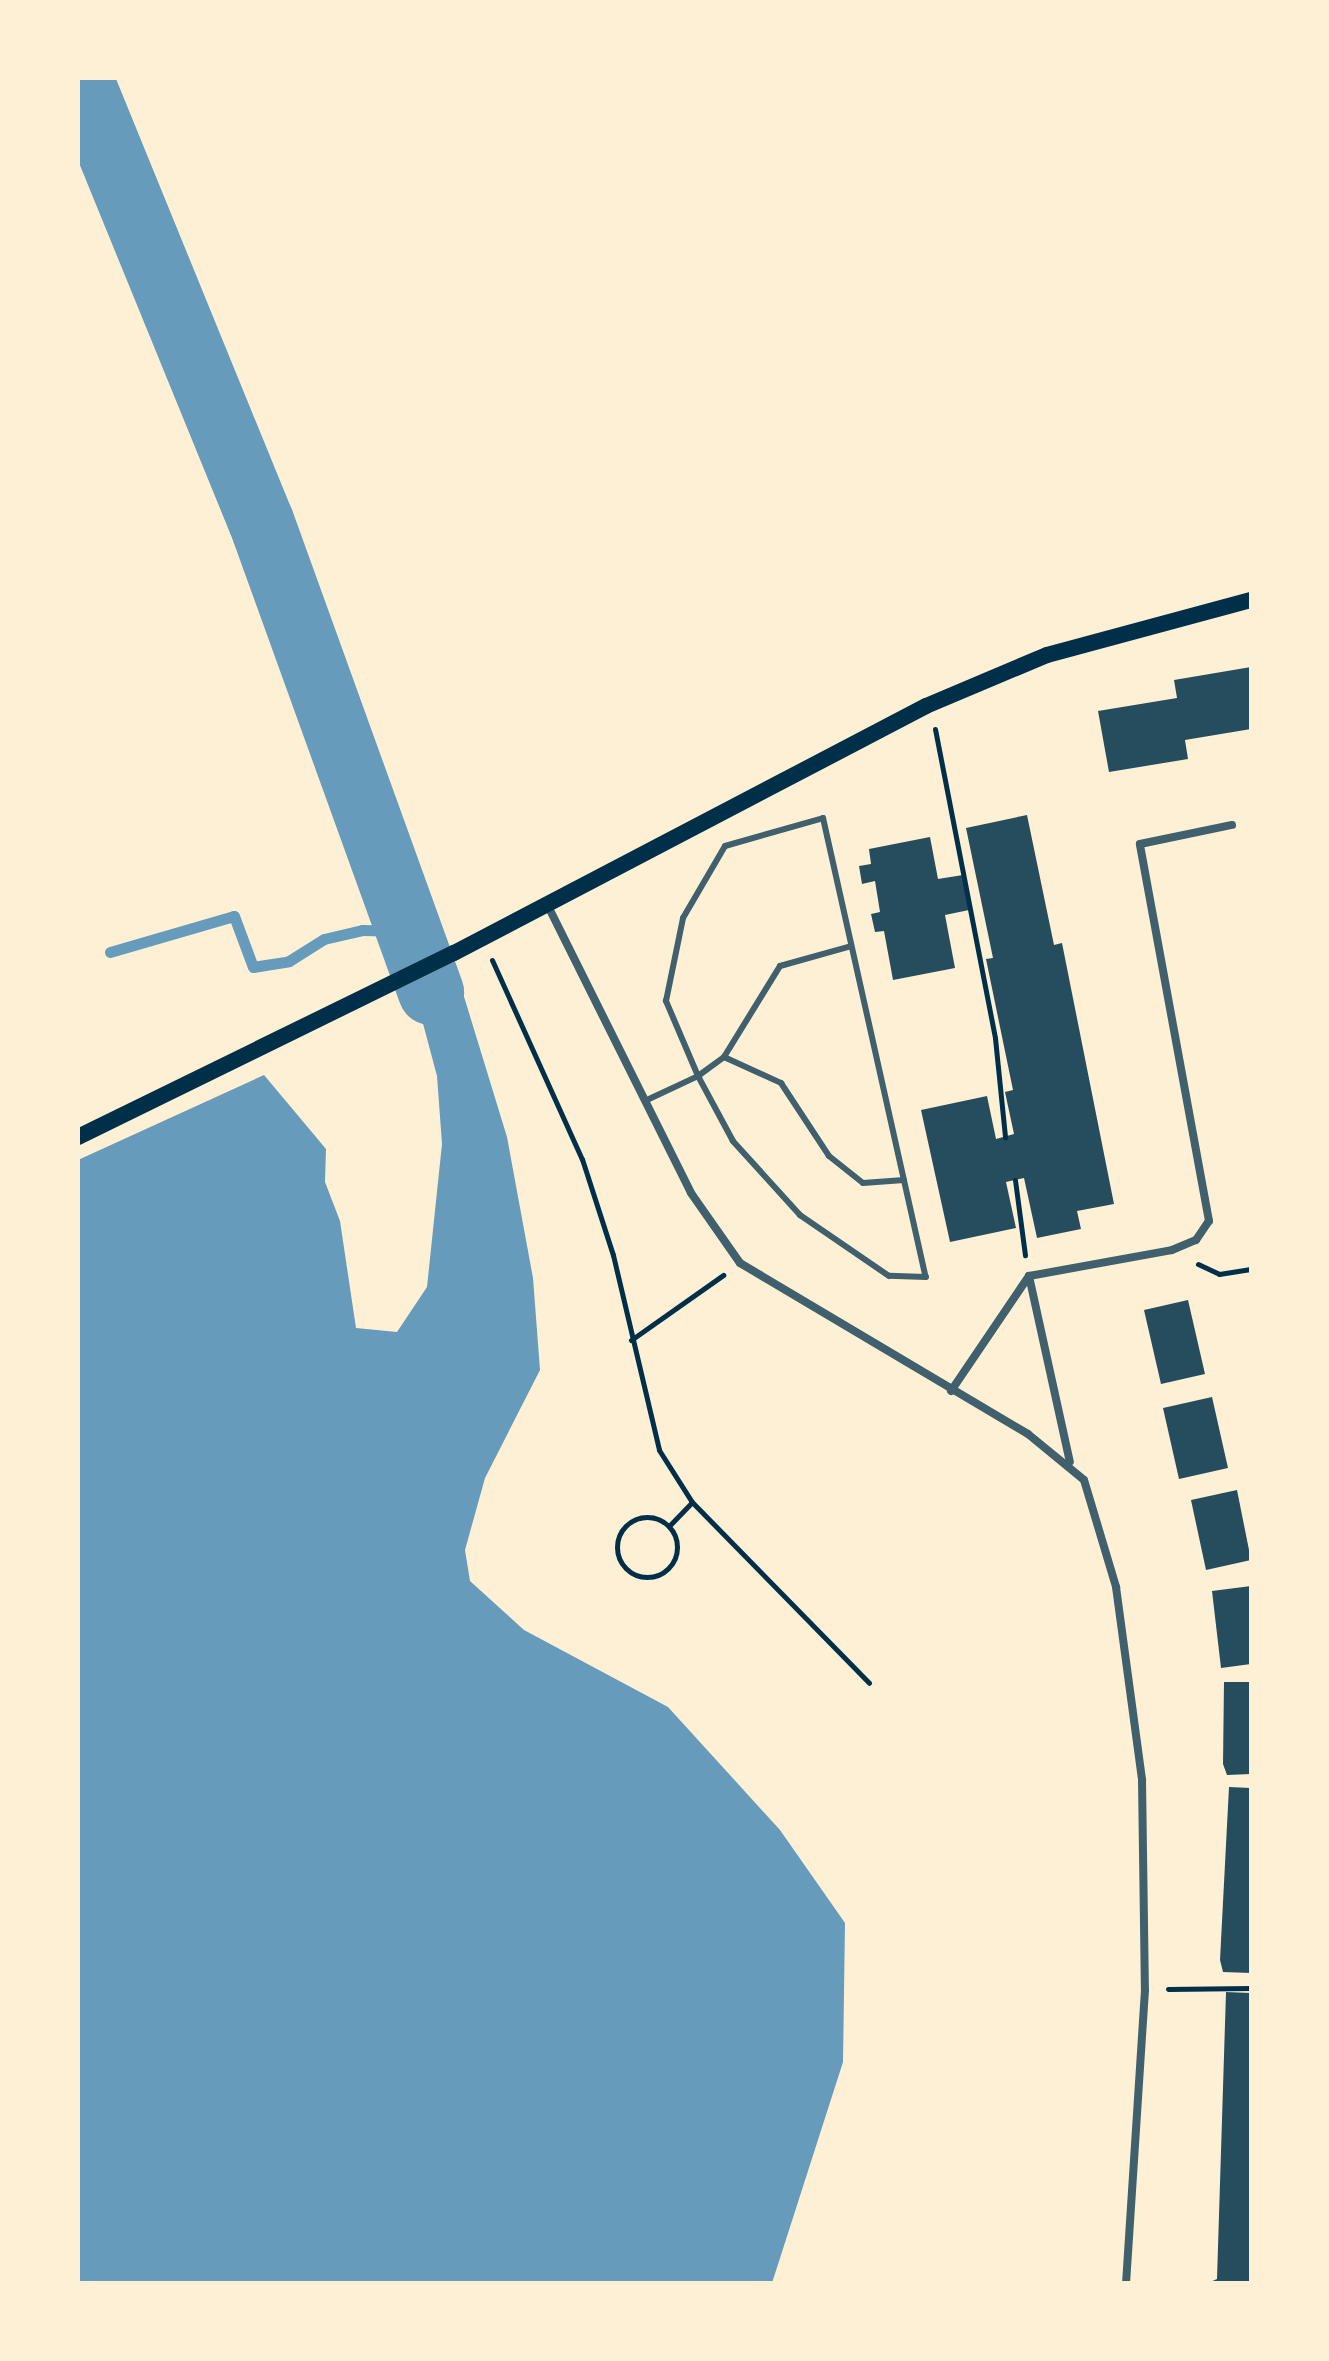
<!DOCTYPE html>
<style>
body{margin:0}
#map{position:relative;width:1329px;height:2361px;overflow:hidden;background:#fdf0d5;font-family:Raleway,sans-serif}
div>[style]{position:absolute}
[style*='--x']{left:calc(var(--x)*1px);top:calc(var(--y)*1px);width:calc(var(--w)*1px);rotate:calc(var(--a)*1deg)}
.water>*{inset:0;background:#669bbc}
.stream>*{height:11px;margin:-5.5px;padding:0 5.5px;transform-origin:5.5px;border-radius:5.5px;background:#669bbc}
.river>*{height:66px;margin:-33px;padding:0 33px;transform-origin:33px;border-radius:33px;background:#669bbc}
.building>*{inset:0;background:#264d5e}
.path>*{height:5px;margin:-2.5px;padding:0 2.5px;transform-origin:2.5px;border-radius:2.5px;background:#003049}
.path>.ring{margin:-2.5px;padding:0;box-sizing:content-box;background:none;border:5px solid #003049;border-radius:50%}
.service>*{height:6px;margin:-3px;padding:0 3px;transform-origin:3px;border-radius:3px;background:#3f606c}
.minor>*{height:8px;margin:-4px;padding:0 4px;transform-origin:4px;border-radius:4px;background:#3f606c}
.secondary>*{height:16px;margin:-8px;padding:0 8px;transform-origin:8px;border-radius:8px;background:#003049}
span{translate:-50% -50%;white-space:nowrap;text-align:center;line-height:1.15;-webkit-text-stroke:8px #fdf0d5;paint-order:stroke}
.frame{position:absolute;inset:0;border:80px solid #fdf0d5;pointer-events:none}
</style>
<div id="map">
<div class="water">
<div style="clip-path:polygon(458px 977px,507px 1137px,533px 1278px,540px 1370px,485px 1478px,465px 1550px,470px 1581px,524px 1630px,668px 1707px,780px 1830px,845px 1923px,843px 2062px,772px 2283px,78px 2283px,78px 1160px,264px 1075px,326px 1149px,325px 1182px,340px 1221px,356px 1328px,397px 1332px,427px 1287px,442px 1144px,437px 1076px,417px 1001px)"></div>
</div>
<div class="stream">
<div style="--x:110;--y:952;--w:129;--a:-16.2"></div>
<div style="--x:234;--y:916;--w:54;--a:69.6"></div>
<div style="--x:253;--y:967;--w:36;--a:-9"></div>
<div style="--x:289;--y:961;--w:41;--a:-32.2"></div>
<div style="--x:324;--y:939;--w:39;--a:-13"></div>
<div style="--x:362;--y:930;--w:45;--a:1.3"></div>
</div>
<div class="river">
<div style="--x:80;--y:78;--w:479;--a:67.8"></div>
<div style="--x:261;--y:521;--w:501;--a:70.15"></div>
</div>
<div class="building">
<div style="clip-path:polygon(1251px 667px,1251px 729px,1185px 740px,1188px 759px,1109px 772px,1098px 711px,1177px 698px,1174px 680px)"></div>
<div style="clip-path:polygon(1027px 815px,1054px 945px,1062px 943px,1114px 1204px,1077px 1211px,1081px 1229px,1037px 1238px,1024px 1178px,1006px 1182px,1016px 1228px,950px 1242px,921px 1110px,987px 1096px,996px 1139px,1014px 1134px,1005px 1092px,1013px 1090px,986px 959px,993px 958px,966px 828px)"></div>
<div style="clip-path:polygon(930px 837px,938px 879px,963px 875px,969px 910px,945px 915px,955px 968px,893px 980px,884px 931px,875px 932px,871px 914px,880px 912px,875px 881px,862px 884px,859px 866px,871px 864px,869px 849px)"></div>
<div style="clip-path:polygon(1188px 1300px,1205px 1374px,1161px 1384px,1144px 1310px)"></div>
<div style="clip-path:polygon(1212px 1397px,1228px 1468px,1179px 1479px,1163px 1408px)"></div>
<div style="clip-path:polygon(1237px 1490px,1251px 1560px,1206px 1570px,1191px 1500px)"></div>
<div style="clip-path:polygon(1251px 1586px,1251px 1664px,1221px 1668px,1212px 1591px)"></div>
<div style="clip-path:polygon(1224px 1682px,1251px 1682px,1251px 1774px,1227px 1775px,1223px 1764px)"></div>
<div style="clip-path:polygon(1229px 1787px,1251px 1788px,1251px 1973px,1223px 1972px,1220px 1960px)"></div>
<div style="clip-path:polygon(1226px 1992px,1251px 1993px,1251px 2283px,1208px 2283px,1217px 2279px)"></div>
</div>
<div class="path">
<div style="--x:935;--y:729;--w:315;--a:79"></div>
<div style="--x:995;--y:1038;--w:100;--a:84.2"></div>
<div style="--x:492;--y:960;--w:218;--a:65.7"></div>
<div style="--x:582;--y:1159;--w:101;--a:72.1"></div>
<div style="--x:613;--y:1255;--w:200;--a:76.7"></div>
<div style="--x:659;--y:1450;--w:62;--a:57.6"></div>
<div style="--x:692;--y:1502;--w:253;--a:45.6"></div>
<div style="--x:1015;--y:1180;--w:76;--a:82.4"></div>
<div style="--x:1198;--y:1264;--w:23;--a:25"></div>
<div style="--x:1219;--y:1274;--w:32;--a:-9"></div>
<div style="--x:631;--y:1340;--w:113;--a:-35.2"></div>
<div class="ring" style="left:617px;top:1517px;width:55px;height:55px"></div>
<div style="--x:669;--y:1526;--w:33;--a:-46"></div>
<div style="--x:1168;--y:1989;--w:83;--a:-0.7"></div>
</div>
<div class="service">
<div style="--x:724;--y:1057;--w:63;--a:24.5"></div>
<div style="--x:781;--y:1083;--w:87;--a:56.7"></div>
<div style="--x:829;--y:1156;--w:43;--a:38.5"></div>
<div style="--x:863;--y:1183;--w:41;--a:-4.2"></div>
<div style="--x:649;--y:1099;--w:54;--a:-25.1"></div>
<div style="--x:698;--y:1076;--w:82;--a:-113.1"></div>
<div style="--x:666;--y:1001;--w:85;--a:-78.4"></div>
<div style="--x:683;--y:918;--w:83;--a:-59.7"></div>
<div style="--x:725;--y:846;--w:102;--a:-15.9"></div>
<div style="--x:823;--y:818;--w:470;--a:77.4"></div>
<div style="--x:926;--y:1277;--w:37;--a:-178"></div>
<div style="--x:889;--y:1276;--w:108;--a:-145.6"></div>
<div style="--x:800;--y:1215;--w:100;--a:-132.2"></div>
<div style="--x:733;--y:1141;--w:74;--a:-118.3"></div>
<div style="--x:698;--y:1076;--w:32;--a:-36"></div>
<div style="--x:724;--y:1057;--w:107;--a:-58.4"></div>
<div style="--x:780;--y:966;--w:71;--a:-15.6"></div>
</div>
<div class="minor">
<div style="--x:547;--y:904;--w:323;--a:63.5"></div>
<div style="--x:691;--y:1193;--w:85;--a:55"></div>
<div style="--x:740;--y:1263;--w:335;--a:30.7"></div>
<div style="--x:1028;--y:1434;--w:72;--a:39.4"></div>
<div style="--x:1084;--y:1480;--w:112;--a:73.3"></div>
<div style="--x:1116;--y:1587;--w:195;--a:82.3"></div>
<div style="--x:1142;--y:1780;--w:210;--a:89.2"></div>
<div style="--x:1145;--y:1990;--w:294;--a:93.7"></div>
<div style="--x:1029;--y:1276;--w:190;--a:77.6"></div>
<div style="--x:951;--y:1391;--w:139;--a:-55.9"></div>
<div style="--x:1029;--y:1276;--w:145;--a:-10.3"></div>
<div style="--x:1172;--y:1250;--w:26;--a:-23"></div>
<div style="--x:1196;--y:1240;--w:23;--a:-56"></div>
<div style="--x:1209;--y:1221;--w:383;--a:-100.4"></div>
<div style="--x:1140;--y:844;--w:94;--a:-11.7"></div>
</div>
<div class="secondary">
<div style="--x:78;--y:1137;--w:419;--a:-26.1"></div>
<div style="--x:454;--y:953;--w:533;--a:-27.62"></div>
<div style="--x:926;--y:706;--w:131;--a:-22.9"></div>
<div style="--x:1047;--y:655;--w:211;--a:-15.1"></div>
</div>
<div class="frame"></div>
</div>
